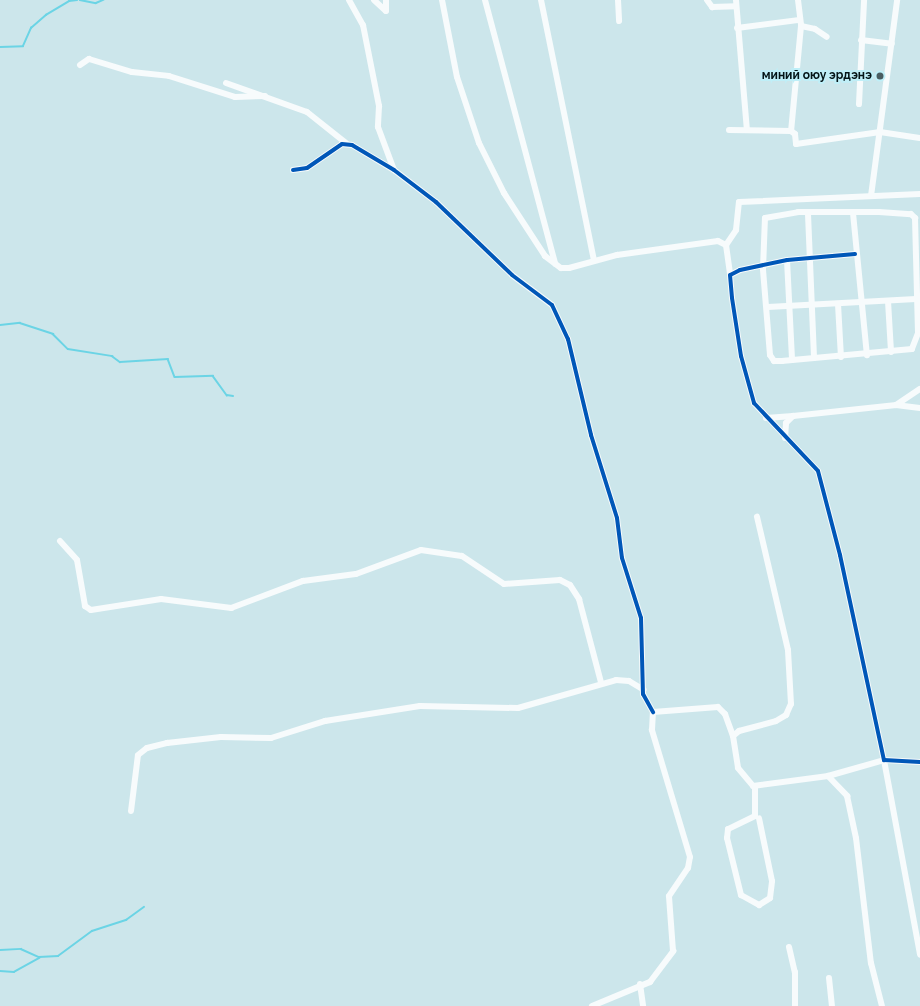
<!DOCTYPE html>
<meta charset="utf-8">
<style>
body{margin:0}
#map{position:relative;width:920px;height:1006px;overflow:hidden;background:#cce6eb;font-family:Raleway,sans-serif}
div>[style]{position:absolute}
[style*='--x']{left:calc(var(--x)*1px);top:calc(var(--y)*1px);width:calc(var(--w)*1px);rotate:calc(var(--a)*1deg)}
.stream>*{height:1.5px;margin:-0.75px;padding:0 0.75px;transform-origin:0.75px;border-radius:0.75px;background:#6bd4e5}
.street>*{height:6px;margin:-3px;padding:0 3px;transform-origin:3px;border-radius:3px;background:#f7fbfc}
.cycleway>*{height:4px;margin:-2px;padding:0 2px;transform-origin:2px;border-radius:2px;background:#0057b8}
.dots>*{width:11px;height:11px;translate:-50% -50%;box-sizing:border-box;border:2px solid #bfeff8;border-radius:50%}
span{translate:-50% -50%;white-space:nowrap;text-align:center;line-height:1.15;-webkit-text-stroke:4px #bfeff8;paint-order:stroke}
.poi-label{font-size:12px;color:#041518;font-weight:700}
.right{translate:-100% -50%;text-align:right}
</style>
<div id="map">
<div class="stream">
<div style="--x:80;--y:0;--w:16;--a:11"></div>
<div style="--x:96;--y:3;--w:8;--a:-23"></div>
<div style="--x:0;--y:47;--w:23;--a:-2"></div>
<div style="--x:23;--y:46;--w:20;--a:-66"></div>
<div style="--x:31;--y:28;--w:20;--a:-41"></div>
<div style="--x:46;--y:15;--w:27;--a:-31"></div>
<div style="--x:69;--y:1;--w:8;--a:-7"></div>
<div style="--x:0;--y:325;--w:20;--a:-6"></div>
<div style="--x:20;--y:323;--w:35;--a:18"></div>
<div style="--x:53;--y:334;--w:21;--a:45"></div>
<div style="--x:68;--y:349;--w:45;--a:9"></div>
<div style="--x:112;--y:356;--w:10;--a:37"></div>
<div style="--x:120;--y:362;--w:48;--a:-3.6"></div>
<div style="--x:168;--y:359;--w:19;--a:69"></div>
<div style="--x:175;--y:377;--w:38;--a:-2"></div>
<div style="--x:213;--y:376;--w:24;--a:54"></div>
<div style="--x:227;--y:395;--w:6;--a:9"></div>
<div style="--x:0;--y:950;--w:21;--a:-3"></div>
<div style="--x:21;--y:949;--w:20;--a:24"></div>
<div style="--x:39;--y:957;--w:19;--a:-3"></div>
<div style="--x:58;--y:956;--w:42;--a:-36.3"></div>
<div style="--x:92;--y:931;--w:36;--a:-18"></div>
<div style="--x:126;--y:920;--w:22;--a:-36"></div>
<div style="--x:0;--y:971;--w:14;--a:4"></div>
<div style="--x:14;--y:972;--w:29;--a:-29"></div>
</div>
<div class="street">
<div style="--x:349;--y:0;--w:29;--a:61"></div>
<div style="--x:363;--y:25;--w:83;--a:78.8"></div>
<div style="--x:379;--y:106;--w:21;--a:93"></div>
<div style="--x:378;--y:127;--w:46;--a:69.6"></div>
<div style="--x:374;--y:0;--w:16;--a:43"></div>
<div style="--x:386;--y:11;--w:11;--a:-90"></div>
<div style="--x:442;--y:0;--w:78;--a:79"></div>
<div style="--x:457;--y:77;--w:70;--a:71.6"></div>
<div style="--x:479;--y:143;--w:56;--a:63.4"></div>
<div style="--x:504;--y:193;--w:75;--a:56.9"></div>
<div style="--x:545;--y:256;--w:20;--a:37"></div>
<div style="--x:561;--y:268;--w:8;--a:0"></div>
<div style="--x:569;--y:268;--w:50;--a:-15.2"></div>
<div style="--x:617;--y:255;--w:102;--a:-7.9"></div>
<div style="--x:718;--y:241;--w:9;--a:27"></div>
<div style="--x:726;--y:245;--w:30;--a:82"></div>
<div style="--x:485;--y:0;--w:273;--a:75.1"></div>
<div style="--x:541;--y:0;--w:266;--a:78.5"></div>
<div style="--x:618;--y:0;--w:21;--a:87"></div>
<div style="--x:707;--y:0;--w:9;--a:54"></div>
<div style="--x:712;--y:7;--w:24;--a:-2"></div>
<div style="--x:736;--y:0;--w:130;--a:85.2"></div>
<div style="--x:798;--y:0;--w:26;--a:83"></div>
<div style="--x:801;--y:26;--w:105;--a:95.4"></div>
<div style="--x:791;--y:131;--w:5;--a:37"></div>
<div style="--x:795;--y:134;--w:10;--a:84"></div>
<div style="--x:796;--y:144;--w:85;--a:-8.1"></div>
<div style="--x:880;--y:132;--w:40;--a:8.5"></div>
<div style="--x:801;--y:26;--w:14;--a:12"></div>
<div style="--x:815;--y:29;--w:14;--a:34"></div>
<div style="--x:737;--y:28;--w:63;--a:-7.4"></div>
<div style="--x:861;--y:40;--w:31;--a:7"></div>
<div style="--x:80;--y:65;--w:11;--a:-34"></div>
<div style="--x:89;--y:59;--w:45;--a:16.8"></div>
<div style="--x:132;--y:72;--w:37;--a:6"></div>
<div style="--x:169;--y:76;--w:69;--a:17.7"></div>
<div style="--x:235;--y:97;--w:30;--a:-2"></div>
<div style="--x:226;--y:83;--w:86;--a:19.7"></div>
<div style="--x:307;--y:112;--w:50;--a:38.5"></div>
<div style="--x:859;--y:104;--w:104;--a:-87.2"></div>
<div style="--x:729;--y:130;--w:62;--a:0.9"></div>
<div style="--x:293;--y:170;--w:14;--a:-8"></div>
<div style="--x:307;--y:168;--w:42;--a:-34.4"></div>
<div style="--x:342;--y:144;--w:10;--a:6"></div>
<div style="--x:352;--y:145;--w:49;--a:30.8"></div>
<div style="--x:394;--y:170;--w:53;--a:37.3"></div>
<div style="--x:436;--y:202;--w:105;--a:43.8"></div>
<div style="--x:512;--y:275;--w:50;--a:36.9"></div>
<div style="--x:552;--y:305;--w:38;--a:65"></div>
<div style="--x:568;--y:339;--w:99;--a:76.5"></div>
<div style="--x:591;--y:435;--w:87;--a:72.6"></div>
<div style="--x:617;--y:518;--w:40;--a:82.9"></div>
<div style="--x:622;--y:558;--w:63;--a:72.4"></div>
<div style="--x:641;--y:618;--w:76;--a:88.5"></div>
<div style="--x:643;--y:694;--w:21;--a:61"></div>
<div style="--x:871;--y:196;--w:198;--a:-82.4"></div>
<div style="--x:798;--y:212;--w:81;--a:0"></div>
<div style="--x:879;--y:212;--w:32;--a:4"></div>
<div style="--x:911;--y:214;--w:6;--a:45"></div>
<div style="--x:915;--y:218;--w:115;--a:88.5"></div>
<div style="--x:918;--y:333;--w:17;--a:111"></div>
<div style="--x:912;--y:349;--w:131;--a:174.7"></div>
<div style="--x:782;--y:361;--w:8;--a:180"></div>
<div style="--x:774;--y:361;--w:7;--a:-124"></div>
<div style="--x:770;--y:355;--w:86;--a:-94.7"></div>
<div style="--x:763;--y:269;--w:51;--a:-87.8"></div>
<div style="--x:765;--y:218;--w:34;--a:-10"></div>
<div style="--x:853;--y:213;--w:143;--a:84.4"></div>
<div style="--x:808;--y:214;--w:144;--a:87.6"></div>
<div style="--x:726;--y:245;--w:18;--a:-56"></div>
<div style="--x:736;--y:230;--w:28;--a:-84"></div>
<div style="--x:739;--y:202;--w:181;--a:-2.5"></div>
<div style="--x:855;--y:254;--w:68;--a:175"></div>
<div style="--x:787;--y:260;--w:48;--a:168"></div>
<div style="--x:740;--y:270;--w:11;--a:153"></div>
<div style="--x:730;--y:275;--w:23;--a:85"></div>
<div style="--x:732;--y:298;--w:59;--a:81.2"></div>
<div style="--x:741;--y:356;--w:49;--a:74.5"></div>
<div style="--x:754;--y:403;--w:93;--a:46.7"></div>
<div style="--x:818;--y:471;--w:87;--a:75.3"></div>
<div style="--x:840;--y:555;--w:210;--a:77.9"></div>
<div style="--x:884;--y:760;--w:36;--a:3"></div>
<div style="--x:787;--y:260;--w:100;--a:87.1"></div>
<div style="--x:888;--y:301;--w:51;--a:86.6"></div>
<div style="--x:838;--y:304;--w:53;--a:86.8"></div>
<div style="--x:768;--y:307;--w:148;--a:-3.1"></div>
<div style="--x:896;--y:405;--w:29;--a:-34"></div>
<div style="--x:766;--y:418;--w:27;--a:-4"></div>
<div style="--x:785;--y:438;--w:15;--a:-86"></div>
<div style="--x:786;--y:423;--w:10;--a:-45"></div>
<div style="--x:793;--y:416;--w:104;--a:-6.1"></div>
<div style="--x:896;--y:405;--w:24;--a:7"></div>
<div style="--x:60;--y:541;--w:25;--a:48"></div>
<div style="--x:77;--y:560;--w:47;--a:80.1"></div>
<div style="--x:85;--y:606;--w:7;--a:34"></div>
<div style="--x:91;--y:610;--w:71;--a:-8.9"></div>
<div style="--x:161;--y:599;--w:71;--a:7.3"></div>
<div style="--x:231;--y:608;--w:77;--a:-20.6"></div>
<div style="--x:303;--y:581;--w:53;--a:-7.5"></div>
<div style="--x:356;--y:574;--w:69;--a:-20.3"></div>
<div style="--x:421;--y:550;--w:41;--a:8.3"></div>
<div style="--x:462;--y:556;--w:50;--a:33.7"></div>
<div style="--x:504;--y:584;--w:56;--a:-4.1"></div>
<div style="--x:560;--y:580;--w:11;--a:27"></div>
<div style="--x:570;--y:585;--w:17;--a:57"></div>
<div style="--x:579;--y:599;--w:86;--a:75.2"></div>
<div style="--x:653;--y:712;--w:65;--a:-4.4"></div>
<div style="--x:718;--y:707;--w:10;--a:45"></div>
<div style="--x:725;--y:714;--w:23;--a:70"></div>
<div style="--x:733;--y:736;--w:32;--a:81"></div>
<div style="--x:738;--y:768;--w:23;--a:50"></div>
<div style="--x:753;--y:786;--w:76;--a:-7.6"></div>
<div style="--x:828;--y:776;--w:58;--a:-15.9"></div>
<div style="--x:884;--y:760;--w:198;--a:79.5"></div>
<div style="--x:733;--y:736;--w:8;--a:-40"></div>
<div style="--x:739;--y:731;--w:38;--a:-15"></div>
<div style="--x:776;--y:721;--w:12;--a:-31"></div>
<div style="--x:786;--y:715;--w:12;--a:-66"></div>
<div style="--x:791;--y:704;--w:54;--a:-93.2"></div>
<div style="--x:788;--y:650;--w:137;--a:-103.1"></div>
<div style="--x:828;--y:776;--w:28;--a:46"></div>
<div style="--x:847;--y:796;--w:43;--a:77.9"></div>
<div style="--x:856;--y:838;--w:126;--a:83.2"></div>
<div style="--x:871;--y:963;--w:44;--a:75.7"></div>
<div style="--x:755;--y:786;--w:30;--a:90"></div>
<div style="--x:755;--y:816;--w:30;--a:154"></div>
<div style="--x:728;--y:829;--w:9;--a:96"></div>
<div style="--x:727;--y:838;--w:59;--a:76.2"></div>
<div style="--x:741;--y:895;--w:21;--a:29"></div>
<div style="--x:759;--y:905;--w:13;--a:-32"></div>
<div style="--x:770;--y:898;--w:17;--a:-83"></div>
<div style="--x:772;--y:881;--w:64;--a:-101.7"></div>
<div style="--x:131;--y:811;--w:56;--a:-82.9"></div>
<div style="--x:138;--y:755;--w:11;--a:-38"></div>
<div style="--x:147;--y:748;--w:21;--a:-14"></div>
<div style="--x:167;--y:743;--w:54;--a:-6.3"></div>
<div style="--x:221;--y:737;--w:50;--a:1.1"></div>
<div style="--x:271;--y:738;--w:57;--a:-17.5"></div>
<div style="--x:325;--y:721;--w:96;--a:-9"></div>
<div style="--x:420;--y:706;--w:98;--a:1.2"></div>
<div style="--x:518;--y:708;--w:102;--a:-15.9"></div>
<div style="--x:616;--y:680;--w:13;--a:4"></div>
<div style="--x:629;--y:681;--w:17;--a:31"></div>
<div style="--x:789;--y:947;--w:26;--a:77"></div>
<div style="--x:795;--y:972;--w:34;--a:90"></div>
<div style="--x:829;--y:978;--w:28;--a:84"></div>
<div style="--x:640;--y:984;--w:22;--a:82"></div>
<div style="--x:592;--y:1006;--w:63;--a:-22.5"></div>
<div style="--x:650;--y:982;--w:39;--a:-53"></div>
<div style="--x:673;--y:951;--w:55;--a:-94.2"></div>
<div style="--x:669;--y:896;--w:34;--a:-56"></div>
<div style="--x:688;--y:868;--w:11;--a:-80"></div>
<div style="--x:690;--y:857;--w:133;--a:-106.7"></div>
<div style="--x:652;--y:730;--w:18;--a:-87"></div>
</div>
<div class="cycleway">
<div style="--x:293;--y:170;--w:14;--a:-8"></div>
<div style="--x:307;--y:168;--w:42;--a:-34.4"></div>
<div style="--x:342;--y:144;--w:10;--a:6"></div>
<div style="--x:352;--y:145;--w:49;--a:30.8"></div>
<div style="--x:394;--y:170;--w:53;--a:37.3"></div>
<div style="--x:436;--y:202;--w:105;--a:43.8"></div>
<div style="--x:512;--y:275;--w:50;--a:36.9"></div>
<div style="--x:552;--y:305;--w:38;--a:65"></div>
<div style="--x:568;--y:339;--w:99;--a:76.5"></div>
<div style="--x:591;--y:435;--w:87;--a:72.6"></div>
<div style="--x:617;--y:518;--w:40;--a:82.9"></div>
<div style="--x:622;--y:558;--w:63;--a:72.4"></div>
<div style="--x:641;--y:618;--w:76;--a:88.5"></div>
<div style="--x:643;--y:694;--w:21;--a:61"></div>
<div style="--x:855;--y:254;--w:68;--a:175"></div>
<div style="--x:787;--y:260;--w:48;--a:168"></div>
<div style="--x:740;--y:270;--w:11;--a:153"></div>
<div style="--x:730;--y:275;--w:23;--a:85"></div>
<div style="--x:732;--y:298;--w:59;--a:81.2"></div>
<div style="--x:741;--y:356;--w:49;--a:74.5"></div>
<div style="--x:754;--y:403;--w:93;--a:46.7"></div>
<div style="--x:818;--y:471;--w:87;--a:75.3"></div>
<div style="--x:840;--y:555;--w:210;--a:77.9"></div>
<div style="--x:884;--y:760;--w:36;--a:3"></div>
</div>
<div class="dots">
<div style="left:880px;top:76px;background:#4a5e62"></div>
</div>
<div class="poi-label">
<span class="right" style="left:872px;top:76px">миний оюу эрдэнэ</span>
</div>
</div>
